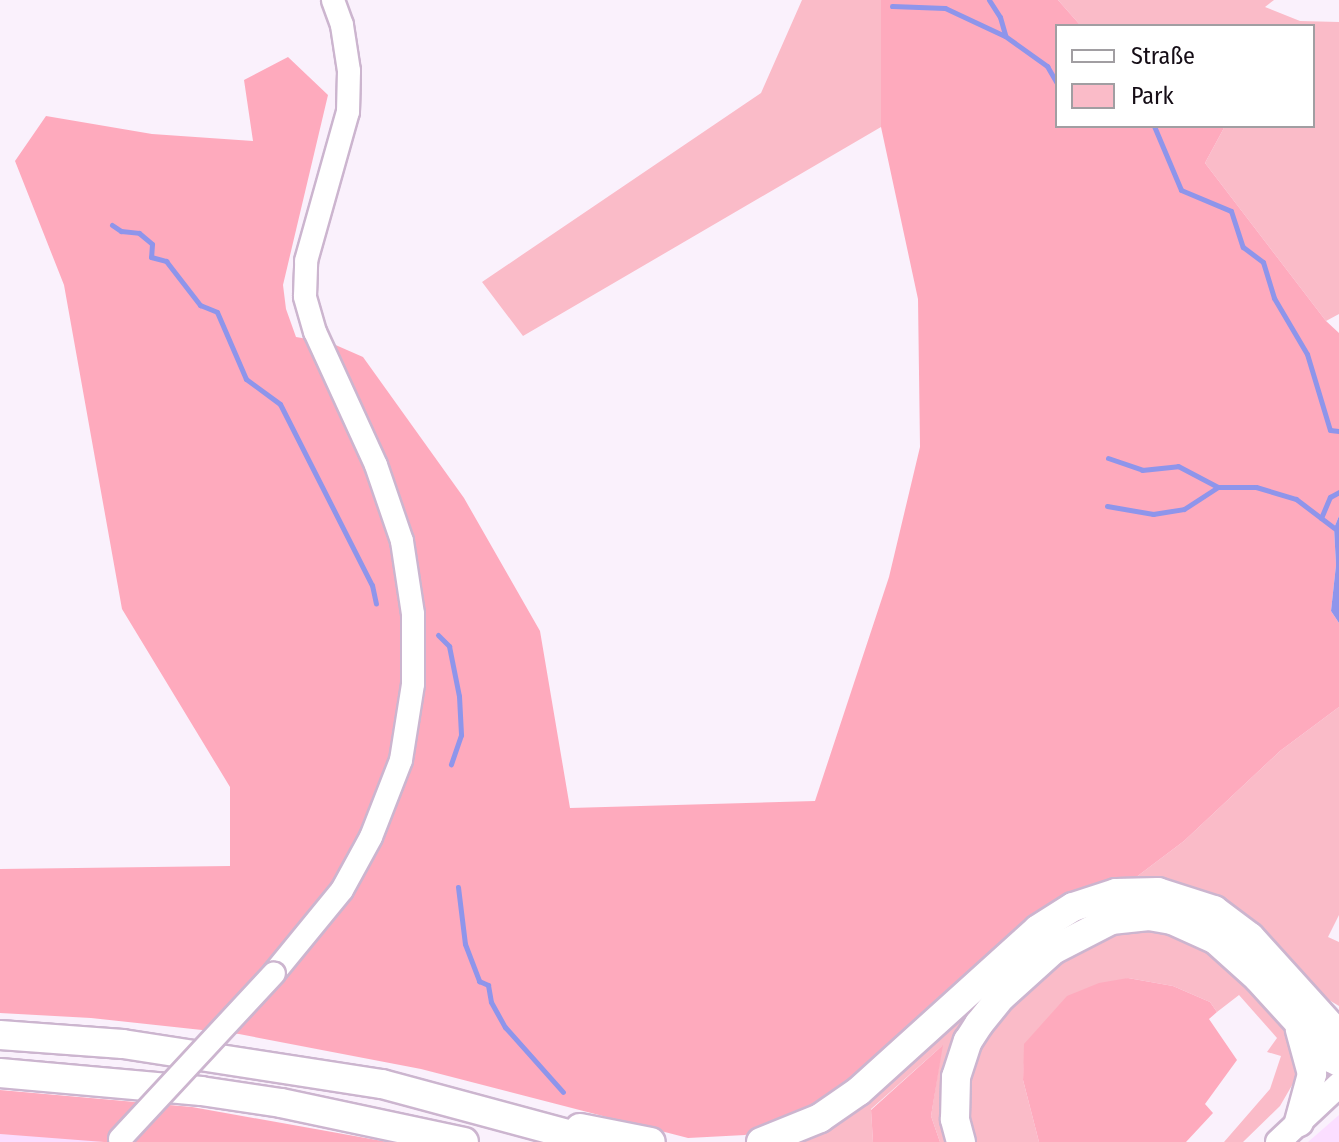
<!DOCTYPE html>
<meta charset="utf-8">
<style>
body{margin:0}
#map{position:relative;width:1339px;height:1142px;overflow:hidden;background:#faf1fc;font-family:"Fira Sans Condensed",sans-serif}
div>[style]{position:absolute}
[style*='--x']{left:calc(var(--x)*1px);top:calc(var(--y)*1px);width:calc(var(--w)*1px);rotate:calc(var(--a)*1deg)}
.built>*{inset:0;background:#fbdeff}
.green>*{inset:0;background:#fabbc8}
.forest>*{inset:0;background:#feaabd}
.water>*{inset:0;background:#8e95eb}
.stream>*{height:5px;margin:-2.5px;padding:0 2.5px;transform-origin:2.5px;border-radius:2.5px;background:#8e95eb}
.roads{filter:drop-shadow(2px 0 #ccb5cf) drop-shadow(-2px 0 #ccb5cf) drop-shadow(0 2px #ccb5cf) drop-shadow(0 -2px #ccb5cf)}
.secondary>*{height:22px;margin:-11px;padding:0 11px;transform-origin:11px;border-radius:11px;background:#fff}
.primary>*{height:24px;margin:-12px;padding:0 12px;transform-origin:12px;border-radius:12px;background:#fff}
.highway>*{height:28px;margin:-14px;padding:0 14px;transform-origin:14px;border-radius:14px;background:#fff}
.bridges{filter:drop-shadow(2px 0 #ccb5cf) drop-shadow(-2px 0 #ccb5cf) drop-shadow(0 2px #ccb5cf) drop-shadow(0 -2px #ccb5cf)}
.secondary-bridge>*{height:22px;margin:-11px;padding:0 11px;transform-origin:11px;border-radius:11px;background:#fff}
span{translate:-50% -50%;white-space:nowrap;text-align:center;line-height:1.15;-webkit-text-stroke:8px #fff;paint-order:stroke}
.legend{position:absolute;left:1055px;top:24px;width:260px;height:104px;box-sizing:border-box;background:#fff;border:2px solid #a19ea2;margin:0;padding:10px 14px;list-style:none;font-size:24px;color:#150d16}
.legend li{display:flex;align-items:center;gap:16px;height:40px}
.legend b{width:40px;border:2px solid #a19ea2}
</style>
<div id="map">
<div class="built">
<div style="clip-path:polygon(1339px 1115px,1339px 1142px,1308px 1142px)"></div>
<div style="clip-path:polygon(0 1134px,61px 1136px,104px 1142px,0 1142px)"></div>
</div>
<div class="green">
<div style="clip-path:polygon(802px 0,881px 0,881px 127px,523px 336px,482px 282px,761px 93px)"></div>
<div style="clip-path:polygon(1058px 0,1274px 0,1265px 7px,1300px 21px,1339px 22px,1339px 314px,1326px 321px,1205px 163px,1225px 126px,1313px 126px,1313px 26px,1081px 26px)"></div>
<div style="clip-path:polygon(1339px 707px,1339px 915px,1328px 937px,1339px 942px,1339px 1006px,1131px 881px,1184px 841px,1280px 751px)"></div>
<div style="clip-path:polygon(1155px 910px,988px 1002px,954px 1142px,940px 1142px,931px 1116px,942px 1046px,871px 1109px,873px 1142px,787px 1142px,1065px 920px)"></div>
<div style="clip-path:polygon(1121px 927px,1160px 928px,1197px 941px,1284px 1020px,1302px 1068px,1280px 1106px,1243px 1142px,1224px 1142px,1270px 1089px,1281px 1056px,1267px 1052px,1277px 1038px,1239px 995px,1217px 1012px,1210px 1002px,1173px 986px,1128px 978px,1046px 1021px,1025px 1044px,1023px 1080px,1039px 1142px,973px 1142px,965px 1091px,975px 1050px,996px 1016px,1070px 950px)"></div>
</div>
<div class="forest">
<div style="clip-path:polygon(881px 0,1058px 0,1081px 26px,1057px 26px,1057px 126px,1225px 126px,1205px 163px,1326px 321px,1339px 333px,1339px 516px,1334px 528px,1336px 565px,1331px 611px,1339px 623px,1339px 707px,1280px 751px,1184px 841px,1131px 881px,1111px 883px,836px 1095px,779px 1125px,745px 1135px,688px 1138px,421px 1069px,239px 1034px,91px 1018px,0 1013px,0 869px,230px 866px,230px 787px,122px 609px,64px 285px,15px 161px,46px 116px,152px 134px,253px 141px,244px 80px,288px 57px,328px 95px,283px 285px,286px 309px,296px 337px,331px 343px,363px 357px,464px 498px,540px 631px,570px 808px,815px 801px,889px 577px,920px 447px,918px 299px,881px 127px)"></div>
<div style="clip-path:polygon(1128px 978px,1173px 986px,1210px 1002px,1217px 1012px,1209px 1019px,1237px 1060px,1205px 1104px,1213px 1113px,1186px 1142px,1039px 1142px,1023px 1080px,1024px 1044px,1067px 996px,1099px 983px)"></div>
<div style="clip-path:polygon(943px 1045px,931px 1116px,940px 1142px,873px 1142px,871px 1110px)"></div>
<div style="clip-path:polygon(0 1090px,192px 1107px,388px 1142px,104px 1142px,0 1134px)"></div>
</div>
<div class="water">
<div style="clip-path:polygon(1339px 516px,1339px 623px,1331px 611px,1336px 565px,1334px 528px)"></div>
</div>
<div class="stream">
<div style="--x:989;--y:0;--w:20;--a:57"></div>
<div style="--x:1000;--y:17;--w:19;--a:74"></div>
<div style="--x:892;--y:6;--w:53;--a:2.2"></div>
<div style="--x:945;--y:8;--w:66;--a:25"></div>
<div style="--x:1005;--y:36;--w:52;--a:35.5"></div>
<div style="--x:1047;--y:66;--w:20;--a:60"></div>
<div style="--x:1154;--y:126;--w:69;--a:67.1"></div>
<div style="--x:1181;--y:190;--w:54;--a:22.8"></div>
<div style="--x:1231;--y:211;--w:38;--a:72"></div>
<div style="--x:1243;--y:247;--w:25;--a:37"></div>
<div style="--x:1263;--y:262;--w:38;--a:73"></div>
<div style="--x:1274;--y:298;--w:65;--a:59.5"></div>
<div style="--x:1307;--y:354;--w:79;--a:73.2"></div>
<div style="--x:1330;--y:430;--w:9;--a:6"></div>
<div style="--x:112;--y:225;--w:11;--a:34"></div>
<div style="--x:121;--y:231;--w:18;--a:6"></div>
<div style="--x:139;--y:233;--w:17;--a:40"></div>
<div style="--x:152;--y:244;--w:13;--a:94"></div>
<div style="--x:151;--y:257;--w:16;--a:15"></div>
<div style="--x:166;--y:261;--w:56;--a:52.3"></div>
<div style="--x:200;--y:305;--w:18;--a:22"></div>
<div style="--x:217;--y:312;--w:73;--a:66.6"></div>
<div style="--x:246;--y:379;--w:42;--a:36.3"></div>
<div style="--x:280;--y:404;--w:203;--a:63.1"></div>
<div style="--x:372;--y:585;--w:19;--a:78"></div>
<div style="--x:1108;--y:458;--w:36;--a:19"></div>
<div style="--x:1142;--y:470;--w:36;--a:-6"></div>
<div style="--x:1178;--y:466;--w:45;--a:27.7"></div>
<div style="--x:1218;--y:487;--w:38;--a:0"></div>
<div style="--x:1256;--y:487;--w:42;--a:16.7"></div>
<div style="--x:1296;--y:499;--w:48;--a:37.3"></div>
<div style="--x:1107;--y:506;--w:47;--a:9.9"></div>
<div style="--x:1153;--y:514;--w:31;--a:-9"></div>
<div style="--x:1184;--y:509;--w:40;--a:-32.9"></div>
<div style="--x:1321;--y:518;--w:23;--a:-67"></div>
<div style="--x:1330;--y:497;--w:10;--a:-29"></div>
<div style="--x:438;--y:635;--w:16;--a:45"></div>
<div style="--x:449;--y:646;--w:51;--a:78.7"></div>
<div style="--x:459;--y:696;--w:39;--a:87"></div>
<div style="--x:461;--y:735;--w:31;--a:109"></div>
<div style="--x:458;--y:887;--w:57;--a:83"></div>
<div style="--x:465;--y:944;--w:40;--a:69"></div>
<div style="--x:479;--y:981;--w:10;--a:24"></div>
<div style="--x:488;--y:985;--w:17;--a:80"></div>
<div style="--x:491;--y:1002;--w:29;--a:61"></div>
<div style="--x:505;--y:1027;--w:87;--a:48.3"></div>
</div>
<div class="roads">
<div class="secondary">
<div style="--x:274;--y:973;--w:107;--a:-50.7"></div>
<div style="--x:342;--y:890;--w:60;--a:-61.3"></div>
<div style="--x:371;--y:837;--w:83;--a:-68.7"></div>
<div style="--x:401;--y:760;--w:77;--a:-81"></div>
<div style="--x:413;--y:684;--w:70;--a:-90"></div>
<div style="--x:413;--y:614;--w:74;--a:-98.6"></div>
<div style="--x:402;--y:541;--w:80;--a:-108.9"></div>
<div style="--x:376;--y:465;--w:146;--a:-114.6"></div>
<div style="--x:315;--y:332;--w:37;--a:-106"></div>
<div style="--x:305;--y:296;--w:35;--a:-88"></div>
<div style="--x:306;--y:261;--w:155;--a:-74.3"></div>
<div style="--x:348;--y:112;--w:41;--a:-88.6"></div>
<div style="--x:349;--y:71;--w:47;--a:-98.7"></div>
<div style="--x:342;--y:25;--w:27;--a:-110"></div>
</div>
<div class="primary">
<div style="--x:1278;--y:1142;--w:83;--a:-43.1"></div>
</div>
<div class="highway">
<div style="--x:0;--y:1035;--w:123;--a:4.2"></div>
<div style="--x:123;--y:1044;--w:262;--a:8.8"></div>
<div style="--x:382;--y:1084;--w:223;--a:15.1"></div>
<div style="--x:0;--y:1073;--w:202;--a:5.1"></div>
<div style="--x:201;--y:1091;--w:81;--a:8.5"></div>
<div style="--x:281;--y:1103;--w:187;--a:12"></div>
<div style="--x:1299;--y:1122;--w:50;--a:-74.8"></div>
<div style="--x:1312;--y:1074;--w:46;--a:-105.3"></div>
<div style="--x:580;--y:1128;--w:72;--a:11.2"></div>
<div style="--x:761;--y:1142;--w:64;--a:-22.1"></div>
<div style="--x:820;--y:1118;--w:47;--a:-34.7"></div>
<div style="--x:859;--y:1091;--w:241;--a:-42.1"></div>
<div style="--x:1038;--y:929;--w:41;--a:-32.2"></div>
<div style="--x:1073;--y:907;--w:45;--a:-18"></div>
<div style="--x:1116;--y:893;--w:42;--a:-1.4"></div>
<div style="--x:1158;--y:892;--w:59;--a:17.8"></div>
<div style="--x:1214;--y:910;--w:45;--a:36.9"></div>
<div style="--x:1250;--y:937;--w:132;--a:47.8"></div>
<div style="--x:961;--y:1142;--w:24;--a:-105"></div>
<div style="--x:955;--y:1119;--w:42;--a:-88.6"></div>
<div style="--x:956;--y:1077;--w:38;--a:-72"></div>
<div style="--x:968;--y:1041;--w:20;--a:-57"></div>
<div style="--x:979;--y:1024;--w:36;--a:-51"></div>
<div style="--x:1002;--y:996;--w:69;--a:-42"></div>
<div style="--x:1053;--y:950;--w:65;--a:-27.3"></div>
<div style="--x:1111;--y:920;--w:38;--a:-6"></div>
<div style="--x:1149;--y:916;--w:23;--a:10"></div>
<div style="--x:1172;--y:920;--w:48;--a:24.4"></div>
<div style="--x:1216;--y:940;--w:57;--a:42.1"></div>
<div style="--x:1258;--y:978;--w:108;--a:47.6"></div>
<div style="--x:1331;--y:1058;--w:9;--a:27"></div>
</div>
</div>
<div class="bridges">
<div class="secondary-bridge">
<div style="--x:120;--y:1139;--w:226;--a:-47.1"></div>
</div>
</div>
<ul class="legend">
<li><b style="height:10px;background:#fff"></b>Straße</li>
<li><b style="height:22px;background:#fabbc8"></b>Park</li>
</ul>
</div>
